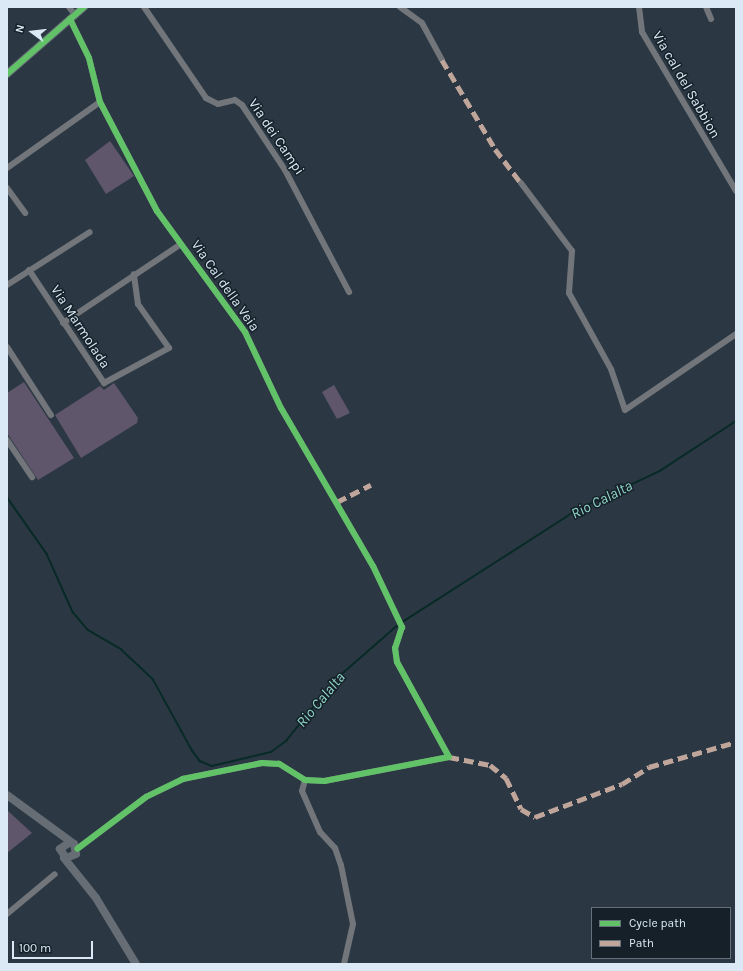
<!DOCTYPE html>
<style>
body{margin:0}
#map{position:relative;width:743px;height:971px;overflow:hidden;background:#2b3843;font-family:Karla,sans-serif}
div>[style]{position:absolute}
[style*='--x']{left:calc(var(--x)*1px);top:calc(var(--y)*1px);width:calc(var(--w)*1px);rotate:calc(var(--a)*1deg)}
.green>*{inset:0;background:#5f566b}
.stream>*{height:1.5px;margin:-0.75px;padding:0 0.75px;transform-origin:0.75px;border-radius:0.75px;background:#072a26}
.minor>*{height:6px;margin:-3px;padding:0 3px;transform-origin:3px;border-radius:3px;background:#72757a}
.major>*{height:8px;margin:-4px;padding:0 4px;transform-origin:4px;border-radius:4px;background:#666d75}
.quiet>*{height:5px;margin-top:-2.5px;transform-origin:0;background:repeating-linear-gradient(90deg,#c0a59a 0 10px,transparent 0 15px)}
.cycleway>*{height:6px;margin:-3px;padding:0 3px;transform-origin:3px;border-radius:3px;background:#61c268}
span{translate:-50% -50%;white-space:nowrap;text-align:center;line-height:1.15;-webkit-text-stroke:3px #152029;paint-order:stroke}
.street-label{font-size:14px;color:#dae9f5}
.water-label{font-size:15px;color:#90d6c6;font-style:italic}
.frame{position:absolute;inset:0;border:8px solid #dae9f5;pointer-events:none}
.legend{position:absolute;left:591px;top:907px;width:140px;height:52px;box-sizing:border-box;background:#152029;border:1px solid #64707b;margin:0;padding:5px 7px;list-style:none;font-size:12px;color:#dae9f5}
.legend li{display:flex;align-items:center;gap:8px;height:20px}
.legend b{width:20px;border:1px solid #64707b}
.north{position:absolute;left:12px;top:12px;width:40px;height:40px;-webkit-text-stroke:3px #152029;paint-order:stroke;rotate:285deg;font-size:11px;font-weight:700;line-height:16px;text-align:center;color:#dae9f5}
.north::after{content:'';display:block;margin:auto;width:14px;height:18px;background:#dae9f5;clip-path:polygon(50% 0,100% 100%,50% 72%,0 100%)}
.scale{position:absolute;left:12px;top:941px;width:81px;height:18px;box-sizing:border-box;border:2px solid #dae9f5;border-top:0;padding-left:5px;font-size:12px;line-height:14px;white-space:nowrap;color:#dae9f5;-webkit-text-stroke:3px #152029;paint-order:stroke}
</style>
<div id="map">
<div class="green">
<div style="clip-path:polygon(110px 141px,134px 176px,106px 194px,85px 160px)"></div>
<div style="clip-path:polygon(24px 382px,74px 458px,38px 480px,7px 433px,7px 393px)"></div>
<div style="clip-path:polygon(114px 383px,138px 418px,137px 423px,81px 458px,55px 415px,100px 386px,104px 390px)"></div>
<div style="clip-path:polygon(334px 385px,350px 413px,337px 419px,322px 392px)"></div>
<div style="clip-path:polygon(7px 810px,32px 833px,7px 853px)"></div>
</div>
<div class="stream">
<div style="--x:7;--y:497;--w:70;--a:54.9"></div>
<div style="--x:47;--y:554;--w:64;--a:65.9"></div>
<div style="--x:73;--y:612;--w:23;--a:50"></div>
<div style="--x:88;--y:630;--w:39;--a:30"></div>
<div style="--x:122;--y:650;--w:42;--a:43.1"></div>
<div style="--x:153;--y:679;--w:81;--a:61.2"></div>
<div style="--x:192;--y:750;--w:14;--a:54"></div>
<div style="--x:200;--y:761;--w:13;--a:23"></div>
<div style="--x:212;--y:766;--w:61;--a:-13.3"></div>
<div style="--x:271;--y:752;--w:19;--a:-36"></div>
<div style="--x:286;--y:741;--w:80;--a:-51.1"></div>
<div style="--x:336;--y:679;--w:82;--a:-41.1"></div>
<div style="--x:401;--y:623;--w:209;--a:-32.7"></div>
<div style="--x:577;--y:510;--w:92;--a:-25.2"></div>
<div style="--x:660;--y:471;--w:91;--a:-33.3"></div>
</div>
<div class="minor">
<div style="--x:69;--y:7;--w:10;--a:53"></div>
<div style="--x:144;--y:7;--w:110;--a:55.7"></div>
<div style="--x:206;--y:98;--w:13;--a:27"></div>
<div style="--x:218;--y:104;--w:17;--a:-13"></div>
<div style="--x:235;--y:100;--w:9;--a:36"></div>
<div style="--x:242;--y:105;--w:78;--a:56.5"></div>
<div style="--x:285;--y:170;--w:138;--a:62.3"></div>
<div style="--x:400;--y:7;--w:27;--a:36"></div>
<div style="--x:422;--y:23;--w:42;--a:61.6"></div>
<div style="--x:639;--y:7;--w:25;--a:83"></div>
<div style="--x:642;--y:32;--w:185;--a:59.4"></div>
<div style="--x:706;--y:7;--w:13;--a:67"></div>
<div style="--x:70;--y:19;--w:43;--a:64"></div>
<div style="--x:89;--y:58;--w:45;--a:76"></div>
<div style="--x:100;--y:102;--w:123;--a:62.4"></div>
<div style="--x:157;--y:211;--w:150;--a:54"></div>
<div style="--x:245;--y:332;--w:84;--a:64.7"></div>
<div style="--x:281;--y:408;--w:183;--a:59.8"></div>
<div style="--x:373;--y:566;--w:68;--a:64.6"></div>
<div style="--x:402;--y:627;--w:22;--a:108"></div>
<div style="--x:395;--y:648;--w:14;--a:82"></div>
<div style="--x:397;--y:662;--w:108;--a:61.3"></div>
<div style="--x:449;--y:757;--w:127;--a:169.1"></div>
<div style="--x:324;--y:781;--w:19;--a:-177"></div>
<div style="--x:305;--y:780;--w:31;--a:-148"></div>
<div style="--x:279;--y:764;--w:17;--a:-177"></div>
<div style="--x:262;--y:763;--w:81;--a:168.6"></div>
<div style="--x:183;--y:779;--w:41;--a:154.1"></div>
<div style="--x:146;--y:797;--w:86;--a:143"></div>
<div style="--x:7;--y:168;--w:114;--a:-35.4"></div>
<div style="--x:521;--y:183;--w:85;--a:53.1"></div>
<div style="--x:572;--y:251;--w:42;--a:94.1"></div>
<div style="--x:569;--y:293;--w:87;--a:61.1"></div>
<div style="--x:611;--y:369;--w:43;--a:71.1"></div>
<div style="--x:625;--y:410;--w:135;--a:-34.4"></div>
<div style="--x:7;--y:188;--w:31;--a:54"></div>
<div style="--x:29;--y:270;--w:136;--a:56.4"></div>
<div style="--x:104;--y:383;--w:74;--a:-28.3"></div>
<div style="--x:169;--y:348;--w:54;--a:-125.2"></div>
<div style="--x:138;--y:304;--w:30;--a:-98"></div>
<div style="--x:7;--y:285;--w:98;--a:-32.6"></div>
<div style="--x:63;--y:323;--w:142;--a:-33.8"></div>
<div style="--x:7;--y:347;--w:81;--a:57.1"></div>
<div style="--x:7;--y:440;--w:45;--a:56"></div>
<div style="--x:305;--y:780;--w:11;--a:105"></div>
<div style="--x:302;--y:791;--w:45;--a:66.3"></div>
<div style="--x:320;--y:832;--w:22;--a:47"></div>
<div style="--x:335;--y:848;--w:18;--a:71"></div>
<div style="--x:341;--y:865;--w:60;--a:78.5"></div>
<div style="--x:353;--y:924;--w:41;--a:102.7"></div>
<div style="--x:7;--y:914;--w:62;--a:-39.8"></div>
</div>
<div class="major">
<div style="--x:7;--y:74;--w:102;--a:-41"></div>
<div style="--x:7;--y:795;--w:83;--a:36.2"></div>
<div style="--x:74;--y:844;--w:10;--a:79"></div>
<div style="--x:76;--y:854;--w:11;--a:158"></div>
<div style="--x:66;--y:858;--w:11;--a:-124"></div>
<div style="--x:60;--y:849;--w:12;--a:-35"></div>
<div style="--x:64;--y:858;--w:51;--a:51.3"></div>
<div style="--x:96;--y:898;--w:77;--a:58.8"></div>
</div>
<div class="quiet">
<div style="--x:442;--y:60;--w:104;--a:59.2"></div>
<div style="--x:495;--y:149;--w:43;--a:52.6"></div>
<div style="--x:337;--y:502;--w:38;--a:-27"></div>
<div style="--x:449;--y:757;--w:42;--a:11"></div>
<div style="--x:490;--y:765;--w:21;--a:39"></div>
<div style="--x:506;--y:778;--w:34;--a:64"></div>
<div style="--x:521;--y:809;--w:16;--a:30"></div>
<div style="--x:535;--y:817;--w:93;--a:-20.8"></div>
<div style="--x:622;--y:784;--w:32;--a:-32"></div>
<div style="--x:649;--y:767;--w:91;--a:-16"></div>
</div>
<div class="cycleway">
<div style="--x:70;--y:19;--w:43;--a:64"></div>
<div style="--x:89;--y:58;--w:45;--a:76"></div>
<div style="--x:100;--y:102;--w:123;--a:62.4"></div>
<div style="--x:157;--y:211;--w:150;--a:54"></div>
<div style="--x:245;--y:332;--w:84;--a:64.7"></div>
<div style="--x:281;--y:408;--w:183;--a:59.8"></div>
<div style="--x:373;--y:566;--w:68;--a:64.6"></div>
<div style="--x:402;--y:627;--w:22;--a:108"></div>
<div style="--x:395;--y:648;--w:14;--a:82"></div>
<div style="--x:397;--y:662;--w:108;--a:61.3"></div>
<div style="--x:449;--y:757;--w:127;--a:169.1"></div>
<div style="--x:324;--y:781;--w:19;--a:-177"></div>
<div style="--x:305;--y:780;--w:31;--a:-148"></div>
<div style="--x:279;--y:764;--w:17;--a:-177"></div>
<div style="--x:262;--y:763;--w:81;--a:168.6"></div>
<div style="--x:183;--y:779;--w:41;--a:154.1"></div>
<div style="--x:146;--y:797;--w:86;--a:143"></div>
<div style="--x:7;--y:74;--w:102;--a:-41"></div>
</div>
<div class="street-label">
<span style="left:686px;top:85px;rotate:60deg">Via cal del Sabbion</span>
<span style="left:276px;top:137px;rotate:56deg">Via dei Campi</span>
<span style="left:225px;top:286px;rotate:55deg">Via Cal della Veia</span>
<span style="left:80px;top:327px;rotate:57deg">Via Marmolada</span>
</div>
<div class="water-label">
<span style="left:602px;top:500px;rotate:-27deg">Rio Calalta</span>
<span style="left:321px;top:700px;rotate:-50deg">Rio Calalta</span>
</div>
<div class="frame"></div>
<ul class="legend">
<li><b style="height:5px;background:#61c268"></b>Cycle path</li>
<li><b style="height:5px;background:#c0a59a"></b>Path</li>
</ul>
<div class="north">N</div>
<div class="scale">100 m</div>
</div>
